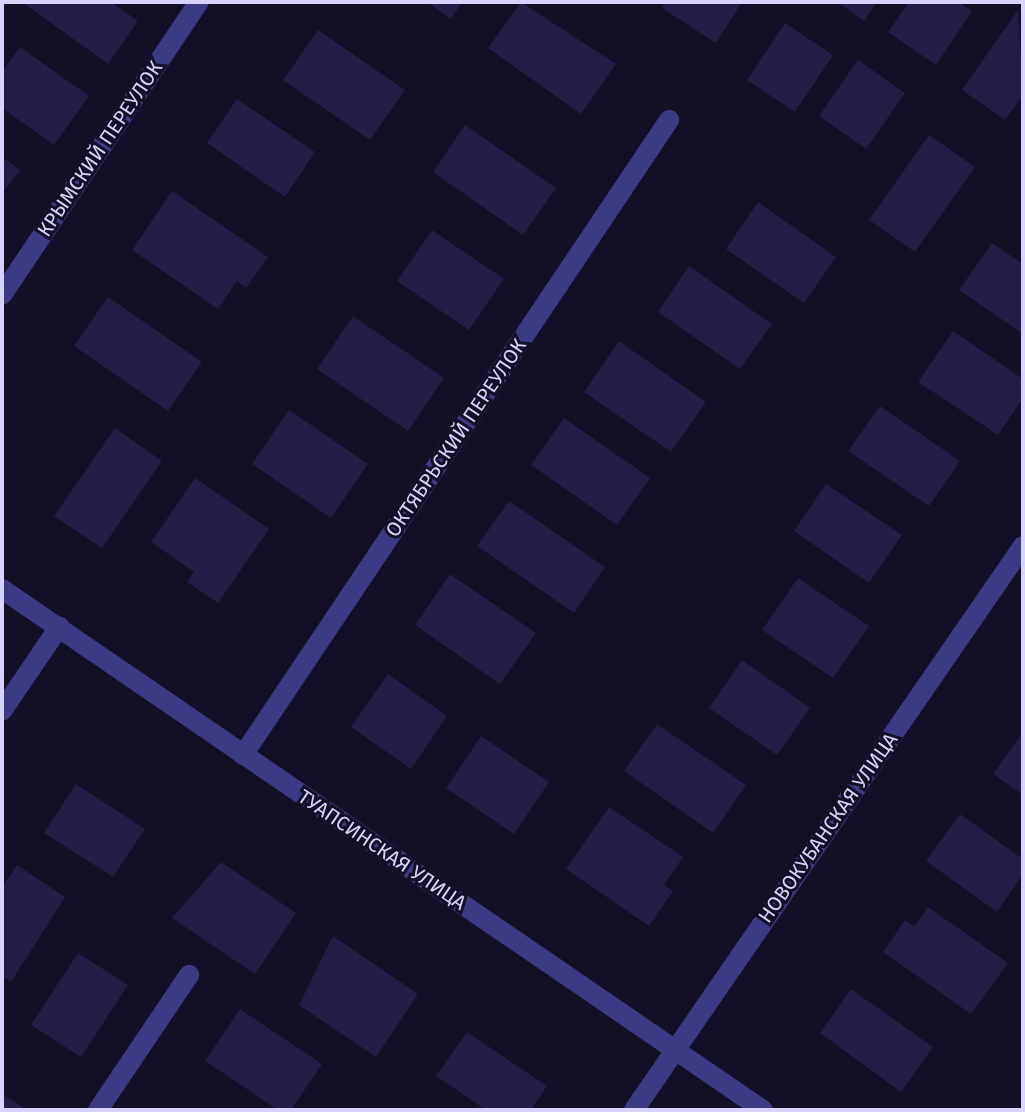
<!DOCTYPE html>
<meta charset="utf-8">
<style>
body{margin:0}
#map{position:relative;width:1025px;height:1112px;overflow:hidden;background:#130f26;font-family:"Fira Sans",sans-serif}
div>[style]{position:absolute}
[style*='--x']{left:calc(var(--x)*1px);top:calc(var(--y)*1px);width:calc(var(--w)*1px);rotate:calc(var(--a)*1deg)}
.building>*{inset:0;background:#241b47}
.street>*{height:20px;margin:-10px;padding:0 10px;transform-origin:10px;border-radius:10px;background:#3d3a85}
span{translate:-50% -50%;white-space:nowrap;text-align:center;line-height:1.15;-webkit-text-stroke:6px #130f26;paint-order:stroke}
.street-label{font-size:20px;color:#d9d4ff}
.frame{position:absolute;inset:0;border:4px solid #d9d4ff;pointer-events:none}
</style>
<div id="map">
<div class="building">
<div style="clip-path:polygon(22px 2px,111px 2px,138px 21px,108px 64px)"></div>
<div style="clip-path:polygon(427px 2px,462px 2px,451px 19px)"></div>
<div style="clip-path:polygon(521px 2px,616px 64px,581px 114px,488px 48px)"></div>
<div style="clip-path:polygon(666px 2px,742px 2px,716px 43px,662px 8px)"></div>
<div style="clip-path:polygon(837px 2px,877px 2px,864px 21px)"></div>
<div style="clip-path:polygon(909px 2px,959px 2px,972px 11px,936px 65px,888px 32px)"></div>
<div style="clip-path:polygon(1018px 10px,1023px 95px,1005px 120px,962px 90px)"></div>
<div style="clip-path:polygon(785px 23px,833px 55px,795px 112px,747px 80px)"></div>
<div style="clip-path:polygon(318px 30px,405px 90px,370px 140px,283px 80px)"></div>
<div style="clip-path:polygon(20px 47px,89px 96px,54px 145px,2px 108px,2px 72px)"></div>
<div style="clip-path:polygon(858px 60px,905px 93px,866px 149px,819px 116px)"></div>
<div style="clip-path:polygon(237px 99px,315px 152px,285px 197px,207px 143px)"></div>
<div style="clip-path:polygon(465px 125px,556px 188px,523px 235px,433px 172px)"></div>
<div style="clip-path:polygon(929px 135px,975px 167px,915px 252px,869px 220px)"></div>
<div style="clip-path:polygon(2px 157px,20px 170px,2px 194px)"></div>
<div style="clip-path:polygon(172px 191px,268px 257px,246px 288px,237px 281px,218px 309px,132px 250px)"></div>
<div style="clip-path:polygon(758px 202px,836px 257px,804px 303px,726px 249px)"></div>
<div style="clip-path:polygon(432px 230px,504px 279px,469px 330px,397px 281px)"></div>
<div style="clip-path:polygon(992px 243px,1023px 264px,1023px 334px,959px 290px)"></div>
<div style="clip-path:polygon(689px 266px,772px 324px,740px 369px,658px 312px)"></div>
<div style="clip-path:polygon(108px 297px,202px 362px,168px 411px,74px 346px)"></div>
<div style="clip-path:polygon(353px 316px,444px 378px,408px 431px,317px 369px)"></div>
<div style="clip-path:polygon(953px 331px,1023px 379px,1023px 398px,998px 435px,918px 382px)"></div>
<div style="clip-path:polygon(619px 341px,706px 402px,671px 452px,584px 392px)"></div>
<div style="clip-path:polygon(880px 406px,960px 461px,929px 506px,848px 451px)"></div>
<div style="clip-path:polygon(289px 410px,368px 464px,331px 518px,252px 464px)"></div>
<div style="clip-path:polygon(564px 418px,650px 478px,617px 525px,531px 465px)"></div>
<div style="clip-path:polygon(115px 428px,162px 461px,102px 548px,54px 516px)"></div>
<div style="clip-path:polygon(195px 478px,269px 529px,218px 603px,187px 582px,194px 572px,151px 542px)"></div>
<div style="clip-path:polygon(826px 484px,902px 535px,869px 583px,794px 531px)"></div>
<div style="clip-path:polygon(509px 501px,605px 567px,574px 613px,477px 546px)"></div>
<div style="clip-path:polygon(450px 574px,536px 633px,500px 684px,415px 625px)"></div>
<div style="clip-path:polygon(798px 578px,869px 626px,833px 678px,762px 630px)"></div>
<div style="clip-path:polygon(742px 660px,810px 708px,777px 755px,709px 708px)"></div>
<div style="clip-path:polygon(388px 674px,447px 716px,411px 769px,351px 727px)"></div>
<div style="clip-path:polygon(657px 724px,746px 785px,713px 833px,624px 771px)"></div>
<div style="clip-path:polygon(1023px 732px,1023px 795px,993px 774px)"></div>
<div style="clip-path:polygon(481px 736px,549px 782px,514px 834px,446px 788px)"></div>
<div style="clip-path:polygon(76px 784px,145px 829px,113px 877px,44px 833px)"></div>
<div style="clip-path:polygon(609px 807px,683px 857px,664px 885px,673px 891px,649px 926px,566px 869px)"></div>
<div style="clip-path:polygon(960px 814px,1023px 859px,1023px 874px,997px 912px,926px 861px)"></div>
<div style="clip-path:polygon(221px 862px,296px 913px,255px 974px,172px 918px)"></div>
<div style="clip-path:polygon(17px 865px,65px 897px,11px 982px,2px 976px,2px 887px)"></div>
<div style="clip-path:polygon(928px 907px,1008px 963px,971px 1014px,883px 952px,905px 920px,914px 927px)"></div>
<div style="clip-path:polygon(333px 936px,418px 994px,376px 1057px,299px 1005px)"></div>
<div style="clip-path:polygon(78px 953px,128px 985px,81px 1057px,31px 1025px)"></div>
<div style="clip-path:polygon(851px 989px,933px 1047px,901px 1092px,820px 1033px)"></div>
<div style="clip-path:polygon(240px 1009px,322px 1064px,291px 1110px,278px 1110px,205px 1061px)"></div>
<div style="clip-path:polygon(467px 1032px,547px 1086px,531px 1110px,486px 1110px,436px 1076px)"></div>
<div style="clip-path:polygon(2px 1094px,27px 1110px,2px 1110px)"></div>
</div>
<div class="street">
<div style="--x:2;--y:295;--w:353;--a:-56.1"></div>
<div style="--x:2;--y:589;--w:922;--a:34.4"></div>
<div style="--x:2;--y:711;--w:102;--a:-55.8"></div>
<div style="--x:243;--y:755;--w:765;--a:-56.14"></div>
<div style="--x:98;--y:1110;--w:163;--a:-56"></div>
<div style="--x:634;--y:1110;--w:685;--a:-55.41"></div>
</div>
<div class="street-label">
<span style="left:100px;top:149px;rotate:-56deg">КРЫМСКИЙ ПЕРЕУЛОК</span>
<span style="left:456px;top:438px;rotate:-56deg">ОКТЯБРЬСКИЙ ПЕРЕУЛОК</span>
<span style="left:828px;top:828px;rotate:-55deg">НОВОКУБАНСКАЯ УЛИЦА</span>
<span style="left:382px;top:850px;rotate:34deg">ТУАПСИНСКАЯ УЛИЦА</span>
</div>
<div class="frame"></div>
</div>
